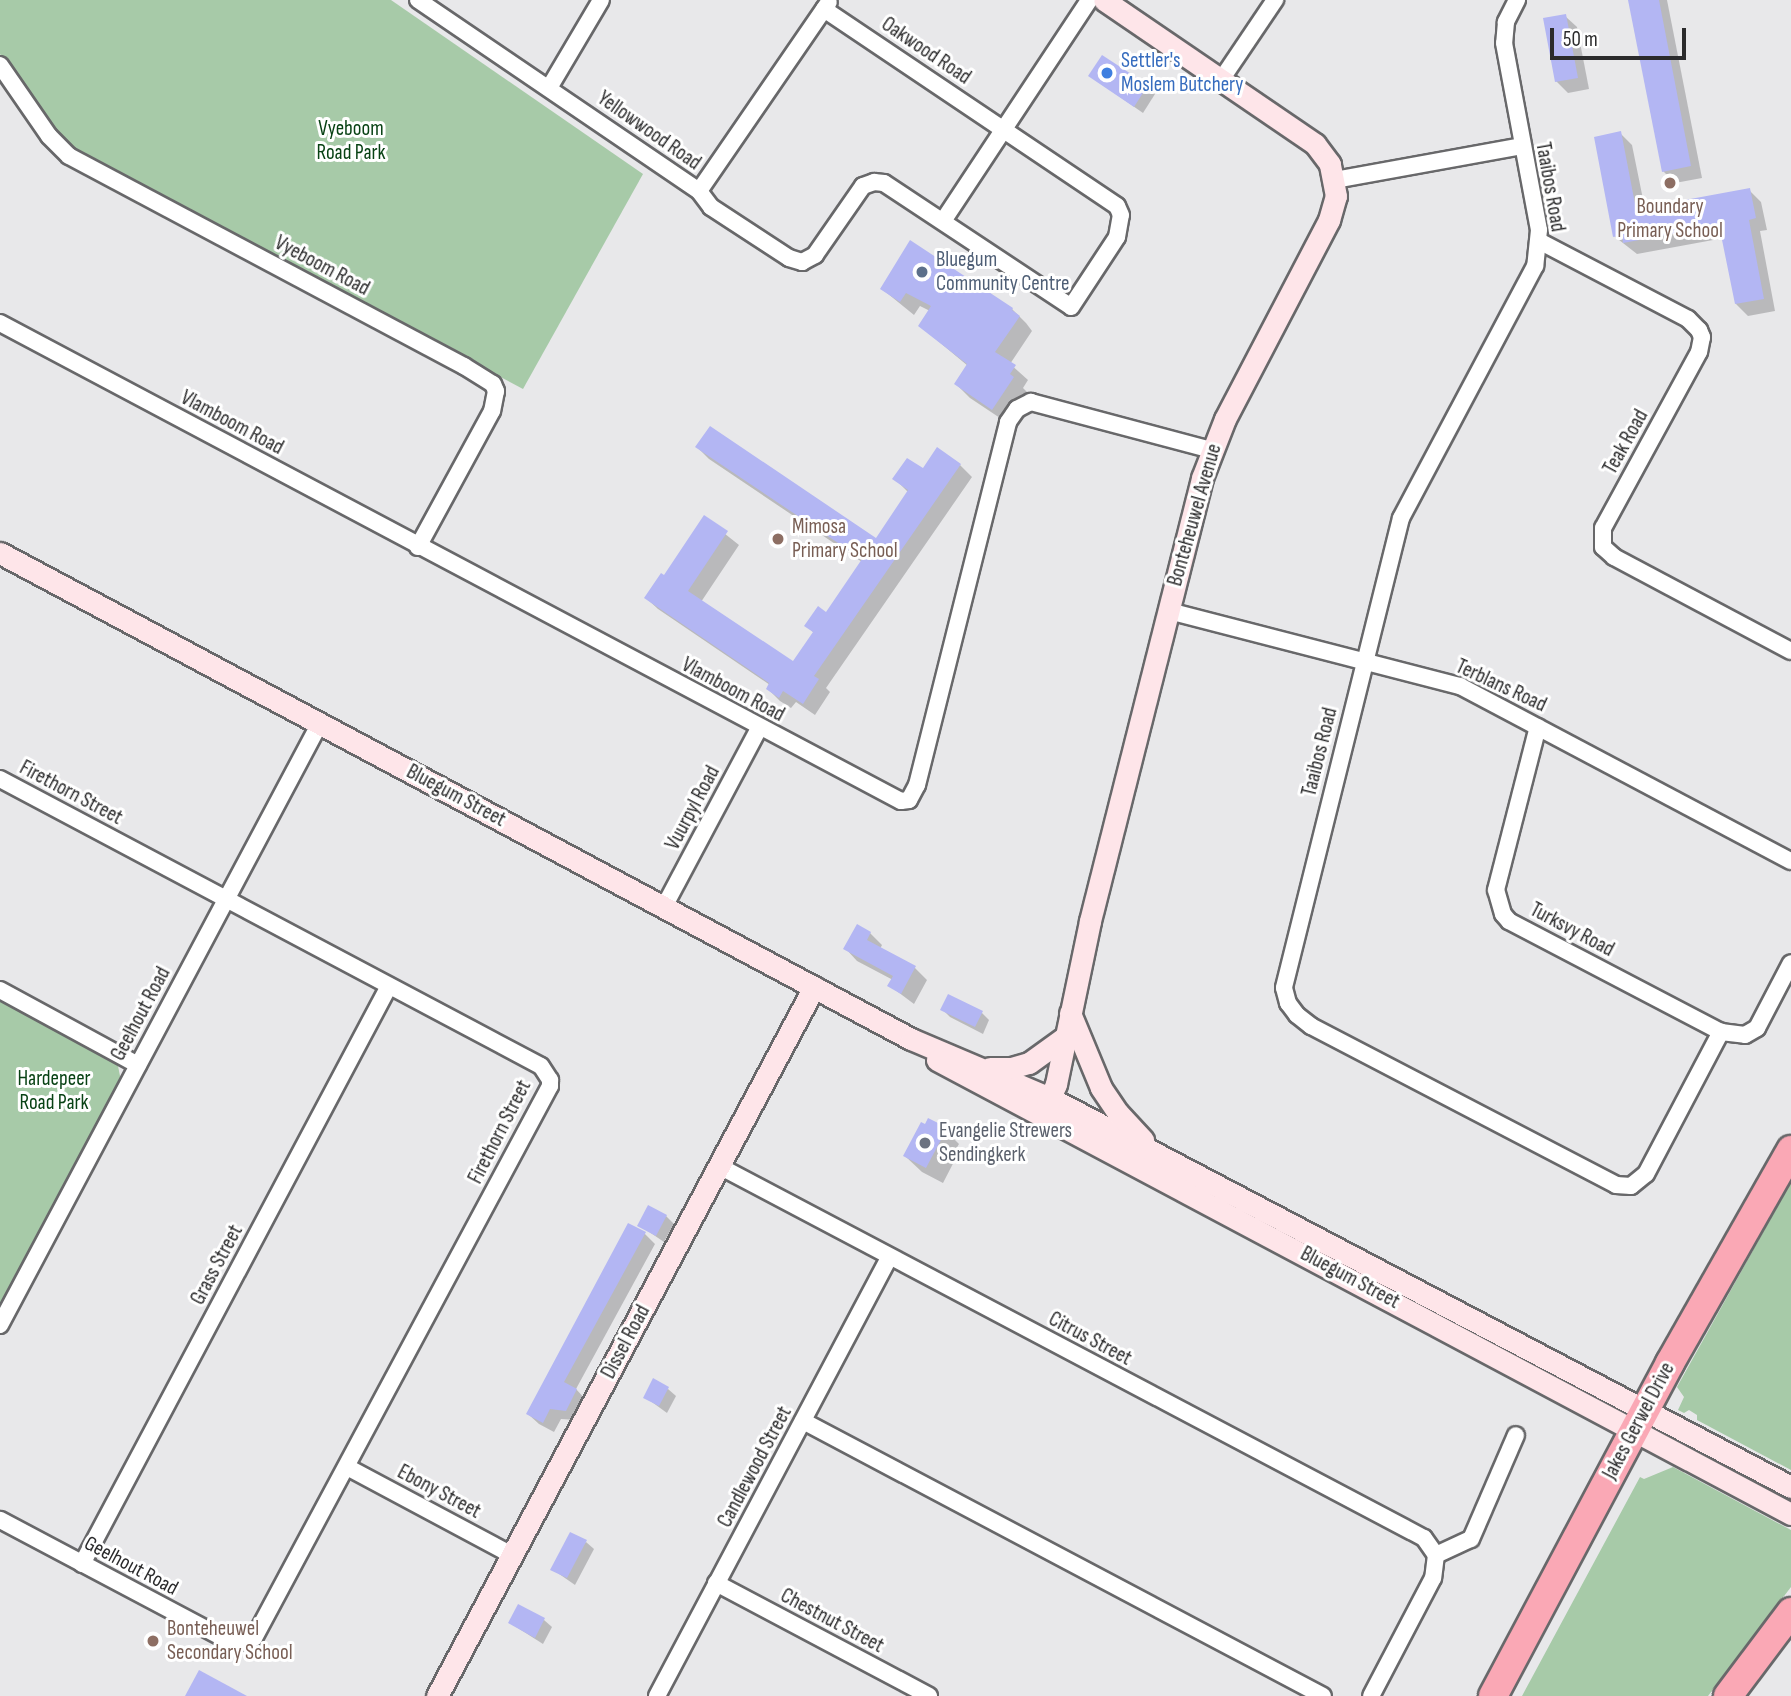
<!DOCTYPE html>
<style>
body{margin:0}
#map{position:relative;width:1791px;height:1696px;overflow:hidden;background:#e8e8ea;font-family:"Sofia Sans Condensed",sans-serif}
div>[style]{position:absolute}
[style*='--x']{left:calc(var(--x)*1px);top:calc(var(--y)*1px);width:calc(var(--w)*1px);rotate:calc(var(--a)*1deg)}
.green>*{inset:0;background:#a7caa8}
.shadow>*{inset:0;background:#0003}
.building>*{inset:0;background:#b3b6f3}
.roads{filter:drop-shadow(2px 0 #68686a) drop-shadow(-2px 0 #68686a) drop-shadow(0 2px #68686a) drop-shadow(0 -2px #68686a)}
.street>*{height:16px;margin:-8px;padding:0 8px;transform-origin:8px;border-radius:8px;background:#fff}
.secondary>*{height:21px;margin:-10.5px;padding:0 10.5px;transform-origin:10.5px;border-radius:10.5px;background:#fee5e9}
.highway>*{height:28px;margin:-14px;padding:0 14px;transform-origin:14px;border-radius:14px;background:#faa8b5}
.dots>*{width:19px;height:19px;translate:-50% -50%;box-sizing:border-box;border:4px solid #fff;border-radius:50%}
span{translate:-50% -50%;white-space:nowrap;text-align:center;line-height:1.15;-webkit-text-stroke:6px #fff;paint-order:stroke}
.street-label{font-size:21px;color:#2b2b2c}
.shop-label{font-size:21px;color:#366cbe}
.left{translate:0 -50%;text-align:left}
.park-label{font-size:21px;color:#084214}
.education-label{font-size:21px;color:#785e54}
.service-label{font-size:21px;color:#4e5e75}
.worship-label{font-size:21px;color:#5b616d}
.scale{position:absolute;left:1550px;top:28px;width:136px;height:32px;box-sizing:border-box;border:4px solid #2b2b2c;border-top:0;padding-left:9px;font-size:21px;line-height:24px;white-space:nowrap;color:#2b2b2c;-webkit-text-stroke:5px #fff;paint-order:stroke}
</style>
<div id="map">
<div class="green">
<div style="clip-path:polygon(0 0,391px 0,643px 174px,523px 389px,66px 147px,0 54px)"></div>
<div style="clip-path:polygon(0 999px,108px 1056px,118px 1066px,121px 1081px,0 1313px)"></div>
<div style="clip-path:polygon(1791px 1182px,1791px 1470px,1697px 1420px,1697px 1415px,1689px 1410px,1684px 1413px,1678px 1410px,1684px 1397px,1677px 1387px)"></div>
<div style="clip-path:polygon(1673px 1467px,1791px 1530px,1791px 1587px,1708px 1696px,1522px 1696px,1640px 1477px,1644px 1479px)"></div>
</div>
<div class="shadow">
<div style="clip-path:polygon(1630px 0,1667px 0,1702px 178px,1675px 183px,1663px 171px)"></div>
<div style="clip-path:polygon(1565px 16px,1577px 27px,1589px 89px,1568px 93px,1556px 81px)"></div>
<div style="clip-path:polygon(1090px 76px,1147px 86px,1155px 94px,1143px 113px)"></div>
<div style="clip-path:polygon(1620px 133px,1632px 145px,1645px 209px,1749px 190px,1761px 202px,1767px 230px,1760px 231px,1775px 311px,1748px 316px,1736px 304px,1724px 238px,1637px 254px,1614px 236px)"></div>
<div style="clip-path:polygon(882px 289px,1012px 309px,1026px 323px,1032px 331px,1010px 364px,1028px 380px,1023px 388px,1027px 392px,1006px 422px,970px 398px,956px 384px,968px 366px,920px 326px,930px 311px,920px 306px,914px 315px)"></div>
<div style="clip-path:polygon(697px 447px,877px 540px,908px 492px,895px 479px,960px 465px,972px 477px,826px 688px,830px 692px,815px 715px,796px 702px,791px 708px,780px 701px,768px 689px,770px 685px,658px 609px,646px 598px,665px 578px,705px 518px,739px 545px,701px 602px,793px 664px,814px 633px,807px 626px,827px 614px,862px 562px,709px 459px)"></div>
<div style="clip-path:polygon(870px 933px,882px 945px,880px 949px,915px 968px,927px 980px,914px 1004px,890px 986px,893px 980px,857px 961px,846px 949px)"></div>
<div style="clip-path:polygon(942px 1009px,982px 1013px,989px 1020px,983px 1034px,950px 1017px)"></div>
<div style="clip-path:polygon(943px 1128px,959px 1144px,956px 1149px,959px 1152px,943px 1183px,922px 1172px,905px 1156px)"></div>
<div style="clip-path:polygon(666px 1216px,674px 1224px,664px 1242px,639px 1225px)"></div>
<div style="clip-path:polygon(644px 1233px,655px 1244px,576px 1389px,587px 1401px,576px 1420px,561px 1419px,554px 1432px,539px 1424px,528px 1414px)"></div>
<div style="clip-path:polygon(668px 1389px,676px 1396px,667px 1413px,645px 1397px)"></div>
<div style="clip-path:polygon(586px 1542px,594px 1549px,575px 1585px,552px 1569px)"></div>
<div style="clip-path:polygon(544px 1620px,552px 1627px,543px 1644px,510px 1623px)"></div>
</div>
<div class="building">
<div style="clip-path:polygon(1628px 0,1659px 0,1691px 166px,1662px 172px)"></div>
<div style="clip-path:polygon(1566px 14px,1578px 78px,1555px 82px,1543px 18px)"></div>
<div style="clip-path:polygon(1102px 55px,1148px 85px,1134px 107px,1088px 76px)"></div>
<div style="clip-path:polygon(1621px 131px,1636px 209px,1750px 188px,1756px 218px,1749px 220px,1764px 299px,1735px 304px,1719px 225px,1623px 243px,1622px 235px,1613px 237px,1594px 137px)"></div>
<div style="clip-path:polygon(910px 240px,1013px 308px,1012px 310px,1020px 316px,995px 352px,1016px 365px,1010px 374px,1014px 377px,992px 410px,954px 384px,967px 364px,918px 326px,931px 306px,906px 293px,900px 302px,880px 289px)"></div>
<div style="clip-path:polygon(710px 426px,876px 538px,908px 490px,892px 479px,907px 458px,923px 468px,937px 447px,961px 464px,814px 676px,819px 679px,803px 704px,783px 691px,779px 698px,766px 689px,769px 683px,644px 598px,661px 573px,664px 575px,704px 515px,728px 531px,688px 591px,793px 661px,813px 632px,804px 626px,818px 606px,826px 612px,862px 559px,695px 447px)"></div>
<div style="clip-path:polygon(857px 924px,871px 932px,867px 940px,916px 966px,901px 994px,887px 986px,893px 976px,843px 949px)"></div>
<div style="clip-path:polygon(948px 994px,983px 1011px,975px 1027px,940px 1010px)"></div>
<div style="clip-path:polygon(928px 1118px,944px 1126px,941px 1133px,944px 1134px,926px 1168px,903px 1156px,921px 1122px,925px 1124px)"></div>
<div style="clip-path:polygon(648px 1205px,667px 1215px,656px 1236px,637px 1226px)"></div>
<div style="clip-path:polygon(628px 1223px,646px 1232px,564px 1382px,577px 1389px,566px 1411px,550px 1409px,543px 1423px,526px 1414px)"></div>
<div style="clip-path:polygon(653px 1378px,669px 1387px,659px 1406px,643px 1398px)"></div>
<div style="clip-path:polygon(570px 1532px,587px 1540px,567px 1578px,550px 1570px)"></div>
<div style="clip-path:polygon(518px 1604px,545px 1618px,535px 1638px,508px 1623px)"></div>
<div style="clip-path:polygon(199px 1670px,247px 1696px,185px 1696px)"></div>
</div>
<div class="roads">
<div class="street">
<div style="--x:418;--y:0;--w:340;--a:34.2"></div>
<div style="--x:699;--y:191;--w:229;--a:-55.5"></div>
<div style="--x:1517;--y:0;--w:25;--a:117"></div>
<div style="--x:1506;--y:22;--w:21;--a:95"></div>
<div style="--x:1504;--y:43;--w:190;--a:79.4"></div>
<div style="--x:1539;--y:230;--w:36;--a:96"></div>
<div style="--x:1535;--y:266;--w:285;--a:118"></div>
<div style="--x:1401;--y:518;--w:484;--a:104"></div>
<div style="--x:1284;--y:988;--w:16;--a:75"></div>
<div style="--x:1288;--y:1003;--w:15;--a:53"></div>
<div style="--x:1297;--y:1015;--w:18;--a:38"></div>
<div style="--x:1311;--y:1026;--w:344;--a:27.5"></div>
<div style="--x:1616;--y:1185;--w:15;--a:4"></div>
<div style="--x:1631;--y:1186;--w:19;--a:-39"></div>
<div style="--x:1646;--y:1174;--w:161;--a:-62.2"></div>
<div style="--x:1721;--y:1032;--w:239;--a:-152.4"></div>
<div style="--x:1509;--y:921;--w:9;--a:-131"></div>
<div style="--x:1503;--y:914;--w:25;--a:-106"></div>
<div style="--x:1496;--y:890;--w:168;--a:-75.6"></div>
<div style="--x:0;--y:65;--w:86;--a:55.4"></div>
<div style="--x:49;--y:136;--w:28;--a:45"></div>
<div style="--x:69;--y:156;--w:447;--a:28"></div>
<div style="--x:464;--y:366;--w:34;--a:32"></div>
<div style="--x:493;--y:384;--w:8;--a:67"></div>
<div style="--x:496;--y:391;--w:20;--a:101"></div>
<div style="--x:492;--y:411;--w:155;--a:118.6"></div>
<div style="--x:1221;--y:80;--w:97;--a:-56"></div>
<div style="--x:549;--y:88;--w:102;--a:-59.4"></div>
<div style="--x:1335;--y:180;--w:190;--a:-10.3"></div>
<div style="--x:699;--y:191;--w:20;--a:53"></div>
<div style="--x:711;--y:207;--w:93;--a:33.2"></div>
<div style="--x:789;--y:258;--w:14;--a:17"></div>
<div style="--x:802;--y:262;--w:15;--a:-28"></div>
<div style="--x:815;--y:255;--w:84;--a:-55.2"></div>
<div style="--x:863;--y:186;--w:12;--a:-20"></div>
<div style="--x:874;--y:182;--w:10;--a:6"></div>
<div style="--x:884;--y:183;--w:224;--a:33.5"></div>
<div style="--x:1071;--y:307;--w:84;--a:-56.7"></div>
<div style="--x:1117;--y:237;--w:22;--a:-80"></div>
<div style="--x:1121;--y:215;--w:10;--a:-114"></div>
<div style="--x:1117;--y:206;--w:353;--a:-146.1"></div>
<div style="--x:943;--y:221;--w:265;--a:-56.5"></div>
<div style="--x:1539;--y:241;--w:168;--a:27.6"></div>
<div style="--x:1688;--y:319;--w:16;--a:45"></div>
<div style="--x:1699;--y:330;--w:8;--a:67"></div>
<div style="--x:1702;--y:337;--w:15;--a:101"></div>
<div style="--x:1699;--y:352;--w:200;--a:118.6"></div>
<div style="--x:1603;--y:528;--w:19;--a:90"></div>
<div style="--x:1603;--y:547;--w:15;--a:42"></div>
<div style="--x:1614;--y:557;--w:200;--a:28"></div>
<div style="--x:0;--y:323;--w:1020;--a:27.95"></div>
<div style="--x:901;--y:801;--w:8;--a:-7"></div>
<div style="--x:909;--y:800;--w:17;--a:-62"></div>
<div style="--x:917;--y:785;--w:374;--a:-75.9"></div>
<div style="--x:1008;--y:422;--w:16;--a:-55"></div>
<div style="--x:1017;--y:409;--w:16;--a:-27"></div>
<div style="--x:1031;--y:402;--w:187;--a:14.9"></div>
<div style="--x:1169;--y:611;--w:301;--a:14.5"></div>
<div style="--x:1460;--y:686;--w:374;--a:27.9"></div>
<div style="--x:0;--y:779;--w:612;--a:27.95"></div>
<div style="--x:541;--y:1066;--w:17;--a:57"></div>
<div style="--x:550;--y:1080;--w:6;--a:90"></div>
<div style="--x:550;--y:1086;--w:626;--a:118.2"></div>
<div style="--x:254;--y:1638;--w:19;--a:164"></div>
<div style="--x:236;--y:1643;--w:12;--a:-160"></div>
<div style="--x:225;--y:1639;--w:255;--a:-152.1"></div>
<div style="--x:664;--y:907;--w:203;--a:-62"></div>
<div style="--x:0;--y:990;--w:157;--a:28.5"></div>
<div style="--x:1721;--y:1032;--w:24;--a:7"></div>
<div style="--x:1745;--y:1035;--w:14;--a:-30"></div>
<div style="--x:1757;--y:1028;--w:73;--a:-62.4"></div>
<div style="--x:719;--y:1166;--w:797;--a:27.82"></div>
<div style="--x:1424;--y:1538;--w:21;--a:55"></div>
<div style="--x:1436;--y:1555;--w:23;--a:97"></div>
<div style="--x:1433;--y:1578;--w:133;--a:117.7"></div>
<div style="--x:0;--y:1325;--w:682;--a:-62.01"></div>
<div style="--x:803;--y:1421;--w:588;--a:27.87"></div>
<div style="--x:347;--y:1467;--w:187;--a:28.1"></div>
<div style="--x:1436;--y:1555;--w:38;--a:-25"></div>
<div style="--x:1471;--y:1539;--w:113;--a:-66.6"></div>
<div style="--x:82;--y:1564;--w:654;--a:-62.03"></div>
<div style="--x:716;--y:1583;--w:241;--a:27.9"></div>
<div style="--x:657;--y:1696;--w:497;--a:-62.1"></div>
</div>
<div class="secondary">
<div style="--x:0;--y:553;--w:1033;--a:28.08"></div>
<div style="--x:911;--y:1039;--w:151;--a:23"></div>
<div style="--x:1050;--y:1098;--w:837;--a:27.7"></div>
<div style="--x:1070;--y:1013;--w:81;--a:67.5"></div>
<div style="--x:1101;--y:1088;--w:30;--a:56"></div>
<div style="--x:1118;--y:1113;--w:37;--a:47"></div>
<div style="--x:937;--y:1060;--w:967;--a:28"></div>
<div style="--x:990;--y:1068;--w:21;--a:0"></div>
<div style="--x:1011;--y:1068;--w:19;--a:-16"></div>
<div style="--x:1029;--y:1063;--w:44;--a:-35.8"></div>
<div style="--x:1042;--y:1117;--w:36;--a:-67"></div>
<div style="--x:1056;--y:1084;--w:167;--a:-78.2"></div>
<div style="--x:1090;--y:921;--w:457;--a:-75.8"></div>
<div style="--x:1202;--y:478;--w:63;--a:-68.7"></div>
<div style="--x:1225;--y:419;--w:225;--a:-62.4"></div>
<div style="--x:1329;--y:220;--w:25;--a:-74"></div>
<div style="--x:1336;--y:196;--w:33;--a:-101"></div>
<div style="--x:1330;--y:164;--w:25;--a:-127"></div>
<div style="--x:1315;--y:144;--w:255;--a:-145.7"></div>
<div style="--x:437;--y:1696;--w:803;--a:-62"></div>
</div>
<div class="highway">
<div style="--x:1493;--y:1696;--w:377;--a:-62"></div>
<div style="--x:1670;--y:1363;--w:245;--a:-60.4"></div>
<div style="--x:1728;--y:1696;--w:105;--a:-53.1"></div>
</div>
</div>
<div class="dots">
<div style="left:1107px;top:73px;background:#3f7fe0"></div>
<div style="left:1670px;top:183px;background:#8d6e63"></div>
<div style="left:922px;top:272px;background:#5c6f8a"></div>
<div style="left:778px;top:539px;background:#8d6e63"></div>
<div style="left:925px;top:1143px;background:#6b7280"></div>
<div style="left:153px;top:1641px;background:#8d6e63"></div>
</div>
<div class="street-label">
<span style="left:926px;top:51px;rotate:34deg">Oakwood Road</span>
<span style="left:649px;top:131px;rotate:35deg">Yellowwood Road</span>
<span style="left:1550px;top:187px;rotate:80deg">Taaibos Road</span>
<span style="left:322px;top:266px;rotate:28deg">Vyeboom Road</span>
<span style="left:232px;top:423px;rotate:28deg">Vlamboom Road</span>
<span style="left:1626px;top:442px;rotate:-61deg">Teak Road</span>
<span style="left:1195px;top:515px;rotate:-74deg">Bonteheuwel Avenue</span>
<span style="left:1501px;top:686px;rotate:25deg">Terblans Road</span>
<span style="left:733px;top:690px;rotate:28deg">Vlamboom Road</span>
<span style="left:1320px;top:752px;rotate:-76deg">Taaibos Road</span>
<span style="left:71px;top:793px;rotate:28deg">Firethorn Street</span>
<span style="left:456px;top:796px;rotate:28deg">Bluegum Street</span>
<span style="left:693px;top:808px;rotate:-62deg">Vuurpyl Road</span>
<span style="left:1572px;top:930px;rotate:28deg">Turksvy Road</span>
<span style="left:141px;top:1014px;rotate:-62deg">Geelhout Road</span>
<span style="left:500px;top:1132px;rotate:-63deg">Firethorn Street</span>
<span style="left:217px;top:1265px;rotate:-62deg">Grass Street</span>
<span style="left:1350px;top:1278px;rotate:28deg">Bluegum Street</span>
<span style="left:1090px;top:1339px;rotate:28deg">Citrus Street</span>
<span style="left:626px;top:1342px;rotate:-62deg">Dissel Road</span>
<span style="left:1639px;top:1421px;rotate:-62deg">Jakes Gerwel Drive</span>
<span style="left:755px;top:1467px;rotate:-62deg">Candlewood Street</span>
<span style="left:439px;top:1492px;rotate:28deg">Ebony Street</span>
<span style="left:131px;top:1566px;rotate:28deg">Geelhout Road</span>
<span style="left:832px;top:1621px;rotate:28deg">Chestnut Street</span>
</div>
<div class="shop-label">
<span class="left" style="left:1121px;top:73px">Settler's<br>Moslem Butchery</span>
</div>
<div class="park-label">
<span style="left:351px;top:141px">Vyeboom<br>Road Park</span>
<span style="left:54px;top:1091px">Hardepeer<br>Road Park</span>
</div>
<div class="education-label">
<span style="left:1670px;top:219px">Boundary<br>Primary School</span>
<span class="left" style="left:792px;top:539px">Mimosa<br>Primary School</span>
<span class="left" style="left:167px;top:1641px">Bonteheuwel<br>Secondary School</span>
</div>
<div class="service-label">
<span class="left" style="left:936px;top:272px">Bluegum<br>Community Centre</span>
</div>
<div class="worship-label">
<span class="left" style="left:939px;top:1143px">Evangelie Strewers<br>Sendingkerk</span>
</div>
<div class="scale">50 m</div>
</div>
